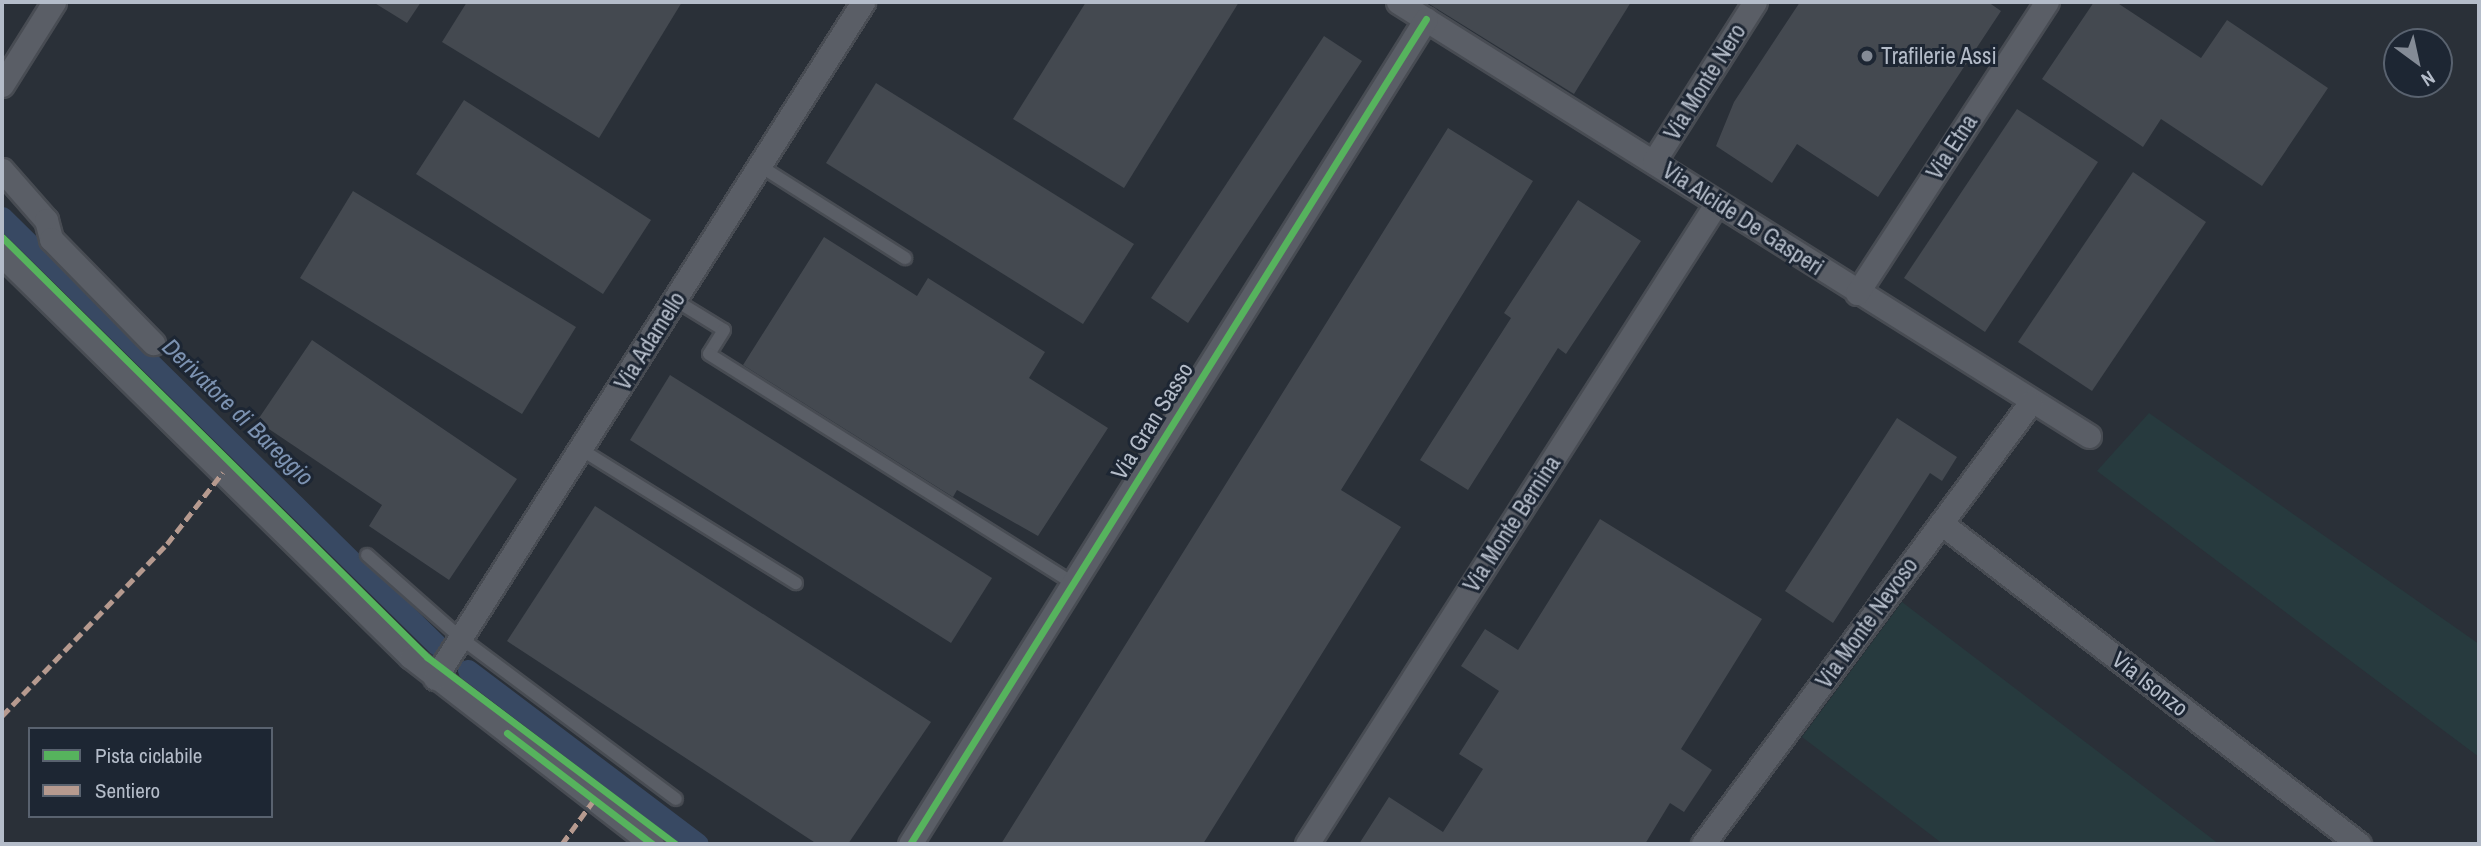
<!DOCTYPE html>
<style>
body{margin:0}
#map{position:relative;width:2481px;height:846px;overflow:hidden;background:#2a3038;font-family:"Archivo Narrow",sans-serif}
div>[style]{position:absolute}
[style*='--x']{left:calc(var(--x)*1px);top:calc(var(--y)*1px);width:calc(var(--w)*1px);rotate:calc(var(--a)*1deg)}
.green>*{inset:0;background:#273a3e}
.canal>*{height:21px;margin:-10.5px;padding:0 10.5px;transform-origin:10.5px;border-radius:10.5px;background:#384963}
.building>*{inset:0;background:#444950}
.roads{filter:drop-shadow(2px 0 #484c53) drop-shadow(-2px 0 #484c53) drop-shadow(0 2px #484c53) drop-shadow(0 -2px #484c53)}
.lane>*{height:12px;margin:-6px;padding:0 6px;transform-origin:6px;border-radius:6px;background:#5a5e66}
.street>*{height:23px;margin:-11.5px;padding:0 11.5px;transform-origin:11.5px;border-radius:11.5px;background:#5a5e66}
.quiet>*{height:5px;margin-top:-2.5px;transform-origin:0;background:repeating-linear-gradient(90deg,#b69a8f 0 10px,transparent 0 15px)}
.cycleway>*{height:7px;margin:-3.5px;padding:0 3.5px;transform-origin:3.5px;border-radius:3.5px;background:#56b35d}
.dots>*{width:19px;height:19px;translate:-50% -50%;box-sizing:border-box;border:4px solid #1d2633;border-radius:50%}
span{translate:-50% -50%;white-space:nowrap;text-align:center;line-height:1.15;-webkit-text-stroke:6px #1d2633;paint-order:stroke}
.poi-label{font-size:23px;color:#b4bcc9}
.left{translate:0 -50%;text-align:left}
.street-label{font-size:23px;color:#b4bcc9}
.water-label{font-size:24px;color:#7c92b1;font-style:italic}
.frame{position:absolute;inset:0;border:4px solid #b4bcc9;pointer-events:none}
.legend{position:absolute;left:28px;top:727px;width:245px;height:91px;box-sizing:border-box;background:#1d2633;border:2px solid #59626f;margin:0;padding:9px 12px;list-style:none;font-size:21px;color:#b4bcc9}
.legend li{display:flex;align-items:center;gap:14px;height:35px}
.legend b{width:35px;border:2px solid #59626f}
.north{position:absolute;left:2383px;top:28px;width:70px;height:70px;box-sizing:border-box;background:#1d2633;border:2px solid #59626f;border-radius:50%;rotate:147deg;font-size:19px;font-weight:700;line-height:28px;text-align:center;color:#b4bcc9}
.north::after{content:'';display:block;margin:auto;width:24px;height:32px;background:#848b96;clip-path:polygon(50% 0,100% 100%,50% 72%,0 100%)}
</style>
<div id="map">
<div class="green">
<div style="clip-path:polygon(2149px 413px,2479px 644px,2479px 757px,2097px 471px)"></div>
<div style="clip-path:polygon(1902px 602px,2219px 844px,1943px 844px,1802px 737px)"></div>
</div>
<div class="canal">
<div style="--x:2;--y:217;--w:610;--a:44.54"></div>
<div style="--x:468;--y:670;--w:288;--a:37.1"></div>
</div>
<div class="building">
<div style="clip-path:polygon(373px 2px,421px 2px,407px 23px)"></div>
<div style="clip-path:polygon(467px 2px,682px 2px,599px 138px,442px 42px)"></div>
<div style="clip-path:polygon(1086px 2px,1239px 2px,1124px 188px,1013px 119px)"></div>
<div style="clip-path:polygon(1426px 2px,1631px 2px,1574px 94px)"></div>
<div style="clip-path:polygon(1800px 2px,1988px 2px,2001px 11px,1878px 197px,1797px 144px,1772px 183px,1716px 146px,1734px 102px)"></div>
<div style="clip-path:polygon(2094px 2px,2116px 2px,2201px 58px,2227px 20px,2328px 88px,2262px 186px,2161px 119px,2143px 147px,2042px 79px)"></div>
<div style="clip-path:polygon(1324px 36px,1362px 61px,1188px 323px,1151px 298px)"></div>
<div style="clip-path:polygon(876px 83px,1134px 244px,1083px 324px,826px 163px)"></div>
<div style="clip-path:polygon(464px 100px,651px 220px,603px 294px,416px 174px)"></div>
<div style="clip-path:polygon(2017px 109px,2098px 162px,1985px 332px,1904px 278px)"></div>
<div style="clip-path:polygon(1448px 128px,1533px 181px,1341px 490px,1401px 527px,1203px 844px,1001px 844px)"></div>
<div style="clip-path:polygon(2133px 172px,2206px 222px,2092px 391px,2018px 342px)"></div>
<div style="clip-path:polygon(353px 191px,576px 327px,522px 414px,300px 278px)"></div>
<div style="clip-path:polygon(1578px 200px,1641px 241px,1566px 354px,1558px 348px,1468px 490px,1420px 460px,1511px 318px,1504px 313px)"></div>
<div style="clip-path:polygon(824px 237px,917px 296px,928px 278px,1045px 352px,1029px 378px,1108px 428px,1038px 536px,957px 490px,953px 497px,743px 365px)"></div>
<div style="clip-path:polygon(312px 340px,517px 479px,449px 580px,369px 526px,382px 505px,257px 421px)"></div>
<div style="clip-path:polygon(670px 375px,992px 578px,951px 643px,630px 440px)"></div>
<div style="clip-path:polygon(1897px 418px,1957px 457px,1942px 481px,1930px 473px,1833px 623px,1785px 591px)"></div>
<div style="clip-path:polygon(595px 506px,931px 722px,848px 844px,817px 844px,507px 641px)"></div>
<div style="clip-path:polygon(1600px 519px,1762px 619px,1681px 749px,1712px 770px,1684px 812px,1670px 803px,1645px 844px,1359px 844px,1389px 797px,1443px 832px,1483px 769px,1459px 754px,1499px 691px,1461px 666px,1485px 629px,1518px 650px)"></div>
</div>
<div class="roads">
<div class="lane">
<div style="--x:760;--y:166;--w:172;--a:32.4"></div>
<div style="--x:675;--y:300;--w:57;--a:31.5"></div>
<div style="--x:724;--y:330;--w:28;--a:122"></div>
<div style="--x:709;--y:354;--w:430;--a:32.2"></div>
<div style="--x:582;--y:450;--w:252;--a:31.9"></div>
<div style="--x:367;--y:555;--w:127;--a:41.5"></div>
<div style="--x:462;--y:639;--w:267;--a:36.8"></div>
</div>
<div class="street">
<div style="--x:1398;--y:2;--w:816;--a:32.13"></div>
<div style="--x:2;--y:85;--w:98;--a:-57.9"></div>
<div style="--x:1654;--y:161;--w:188;--a:-57.6"></div>
<div style="--x:2;--y:170;--w:67;--a:48.7"></div>
<div style="--x:46;--y:220;--w:20;--a:75"></div>
<div style="--x:51;--y:239;--w:146;--a:45.6"></div>
<div style="--x:2;--y:255;--w:573;--a:44.51"></div>
<div style="--x:411;--y:657;--w:305;--a:37.8"></div>
<div style="--x:1857;--y:293;--w:348;--a:-56.9"></div>
<div style="--x:1941;--y:523;--w:527;--a:37.52"></div>
<div style="--x:435;--y:678;--w:800;--a:-57.66"></div>
<div style="--x:910;--y:844;--w:973;--a:-57.98"></div>
<div style="--x:1307;--y:844;--w:760;--a:-57.42"></div>
<div style="--x:1703;--y:844;--w:550;--a:-53.42"></div>
</div>
</div>
<div class="quiet">
<div style="--x:2;--y:716;--w:238;--a:-46.2"></div>
<div style="--x:167;--y:544;--w:91;--a:-52.1"></div>
<div style="--x:562;--y:844;--w:54;--a:-54"></div>
</div>
<div class="cycleway">
<div style="--x:2;--y:237;--w:598;--a:44.66"></div>
<div style="--x:427;--y:657;--w:311;--a:37"></div>
<div style="--x:507;--y:733;--w:183;--a:37.4"></div>
<div style="--x:910;--y:844;--w:973;--a:-57.98"></div>
</div>
<div class="dots">
<div style="left:1867px;top:56px;background:#848b96"></div>
</div>
<div class="poi-label">
<span class="left" style="left:1881px;top:56px">Trafilerie Assi</span>
</div>
<div class="street-label">
<span style="left:1705px;top:82px;rotate:-58deg">Via Monte Nero</span>
<span style="left:1952px;top:147px;rotate:-57deg">Via Etna</span>
<span style="left:1743px;top:219px;rotate:33deg">Via Alcide De Gasperi</span>
<span style="left:650px;top:341px;rotate:-58deg">Via Adamello</span>
<span style="left:1152px;top:421px;rotate:-58deg">Via Gran Sasso</span>
<span style="left:1512px;top:524px;rotate:-57deg">Via Monte Bernina</span>
<span style="left:1867px;top:623px;rotate:-54deg">Via Monte Nevoso</span>
<span style="left:2150px;top:684px;rotate:38deg">Via Isonzo</span>
</div>
<div class="water-label">
<span style="left:238px;top:412px;rotate:44deg">Derivatore di Bareggio</span>
</div>
<div class="frame"></div>
<ul class="legend">
<li><b style="height:9px;background:#56b35d"></b>Pista ciclabile</li>
<li><b style="height:9px;background:#b69a8f"></b>Sentiero</li>
</ul>
<div class="north">N</div>
</div>
